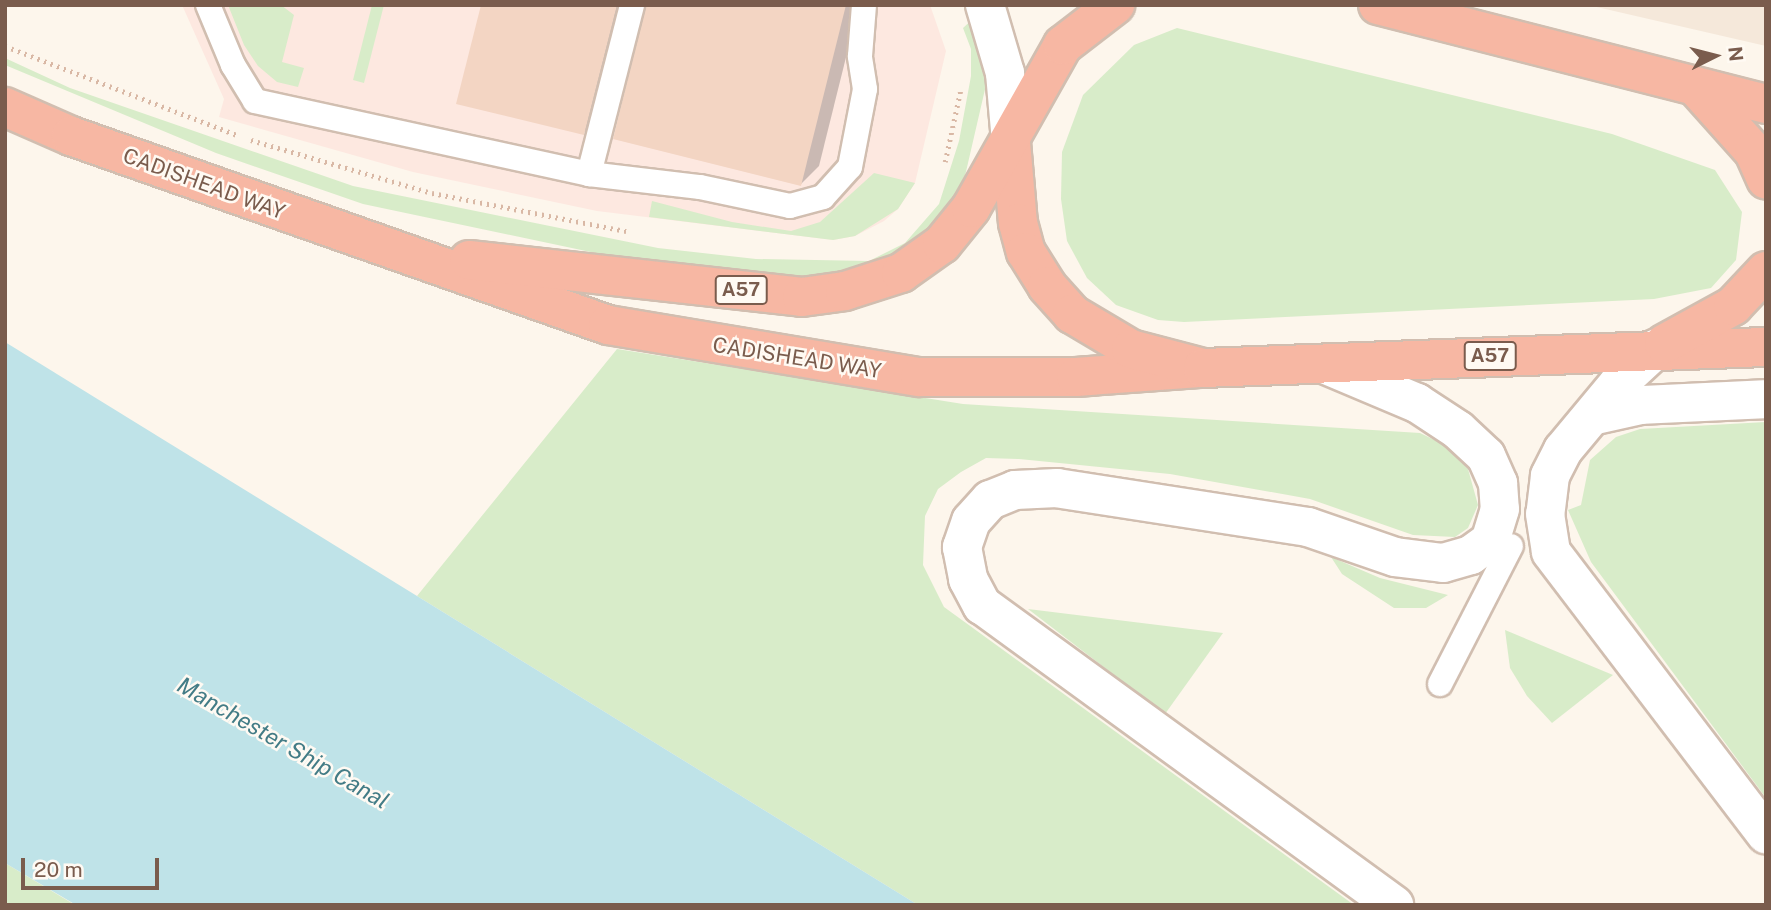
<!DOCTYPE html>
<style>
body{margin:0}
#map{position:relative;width:1771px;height:910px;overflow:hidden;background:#fdf6ec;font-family:"Public Sans",sans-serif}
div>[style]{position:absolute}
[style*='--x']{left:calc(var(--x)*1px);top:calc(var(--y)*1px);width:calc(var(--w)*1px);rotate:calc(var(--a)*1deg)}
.residential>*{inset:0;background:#f5e8da}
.commercial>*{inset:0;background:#fde8e0}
.green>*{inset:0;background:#d8ecc9}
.water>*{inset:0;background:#bfe3e8}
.shadow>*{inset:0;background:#0003}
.building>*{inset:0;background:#f3d5c3}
.path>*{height:4.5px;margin-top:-2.25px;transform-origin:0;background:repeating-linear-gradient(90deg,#d9b8a5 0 2px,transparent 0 7px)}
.roads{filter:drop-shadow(2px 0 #d1beb0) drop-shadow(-2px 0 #d1beb0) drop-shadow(0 2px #d1beb0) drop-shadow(0 -2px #d1beb0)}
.lane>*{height:24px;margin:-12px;padding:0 12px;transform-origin:12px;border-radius:12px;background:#fff}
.street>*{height:38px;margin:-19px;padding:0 19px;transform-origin:19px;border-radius:19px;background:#fff}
.secondary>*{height:38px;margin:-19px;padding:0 19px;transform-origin:19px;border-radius:19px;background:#fff}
.highway>*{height:38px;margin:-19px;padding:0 19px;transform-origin:19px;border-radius:19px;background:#f7b7a3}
span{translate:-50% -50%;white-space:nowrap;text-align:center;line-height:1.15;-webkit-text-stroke:5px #fffaf3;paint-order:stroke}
.shield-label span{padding:2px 5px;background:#fffaf3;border:2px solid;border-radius:5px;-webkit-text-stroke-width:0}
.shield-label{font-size:19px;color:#7a5c4d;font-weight:700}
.street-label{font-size:21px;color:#7a5c4d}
.water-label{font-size:23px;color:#437c86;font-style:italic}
.frame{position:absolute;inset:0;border:7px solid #7a5c4d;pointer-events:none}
.north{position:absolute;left:1680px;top:21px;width:70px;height:70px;-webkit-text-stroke:5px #fffaf3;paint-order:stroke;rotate:84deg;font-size:19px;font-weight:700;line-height:28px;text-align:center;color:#7a5c4d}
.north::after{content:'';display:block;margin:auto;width:24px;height:32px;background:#7a5c4d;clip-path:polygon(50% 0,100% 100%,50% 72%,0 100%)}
.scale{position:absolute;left:21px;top:858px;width:138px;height:32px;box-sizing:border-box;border:4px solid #7a5c4d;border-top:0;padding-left:9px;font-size:21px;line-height:24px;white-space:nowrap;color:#7a5c4d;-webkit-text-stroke:5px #fffaf3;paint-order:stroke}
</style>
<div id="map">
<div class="residential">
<div style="clip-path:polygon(1588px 5px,1766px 5px,1766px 46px)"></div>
</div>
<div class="commercial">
<div style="clip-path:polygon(182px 5px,930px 5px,946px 51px,915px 183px,898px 209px,884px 221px,855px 236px,833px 240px,597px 211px,413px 172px,219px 117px,224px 99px)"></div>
</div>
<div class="green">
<div style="clip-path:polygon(228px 5px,281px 5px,294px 15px,282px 62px,304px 68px,298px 87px,277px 82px,258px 66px,244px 45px)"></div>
<div style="clip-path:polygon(372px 5px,384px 5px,364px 83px,353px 80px)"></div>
<div style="clip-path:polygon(977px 15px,989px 72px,959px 202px,919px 255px,818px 283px,657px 266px,363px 204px,216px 153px,5px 65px,5px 58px,70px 88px,353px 186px,658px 248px,756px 259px,869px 261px,905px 243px,939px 204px,959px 141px,971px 76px,971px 49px,963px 28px)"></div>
<div style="clip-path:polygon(1177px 28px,1612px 134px,1715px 170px,1742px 212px,1736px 260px,1711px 288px,1654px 299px,1184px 322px,1158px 320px,1116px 305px,1087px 278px,1067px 241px,1061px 199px,1062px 152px,1083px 95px,1134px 45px)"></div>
<div style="clip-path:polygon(874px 173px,915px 183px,898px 209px,855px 236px,833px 240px,649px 217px,652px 201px,732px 222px,791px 231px,820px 222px)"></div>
<div style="clip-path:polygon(617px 349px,963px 404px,1420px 433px,1447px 446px,1468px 469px,1478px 505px,1468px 528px,1455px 537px,1413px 535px,1310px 499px,1170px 474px,1019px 459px,986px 458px,961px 472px,938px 489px,925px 516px,923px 565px,944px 607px,1354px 905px,918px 905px,417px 596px)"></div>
<div style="clip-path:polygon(1766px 422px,1766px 798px,1591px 562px,1568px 510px,1581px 505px,1590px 460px,1616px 437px,1640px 429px)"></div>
<div style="clip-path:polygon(1331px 557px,1380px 578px,1448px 595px,1426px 608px,1394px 608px,1342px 574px)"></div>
<div style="clip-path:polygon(1028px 609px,1223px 633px,1165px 714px)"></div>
<div style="clip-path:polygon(1505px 630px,1613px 675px,1552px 723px,1527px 696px,1510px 668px)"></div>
<div style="clip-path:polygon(5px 863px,75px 905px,5px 905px)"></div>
</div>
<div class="water">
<div style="clip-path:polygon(5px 342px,417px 596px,918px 905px,76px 905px,5px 863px)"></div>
</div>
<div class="shadow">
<div style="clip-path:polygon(483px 5px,629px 5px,601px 115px,583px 133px)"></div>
<div style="clip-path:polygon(647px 5px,859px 5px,819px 166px,801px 184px)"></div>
</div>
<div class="building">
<div style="clip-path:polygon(481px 5px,617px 5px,584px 135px,456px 104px)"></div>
<div style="clip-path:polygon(646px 5px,846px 5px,801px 186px,613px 139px)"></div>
</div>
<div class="path">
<div style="--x:5;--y:46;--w:251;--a:21"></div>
<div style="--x:251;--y:140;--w:189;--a:16.3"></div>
<div style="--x:432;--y:193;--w:198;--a:11.1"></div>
<div style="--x:945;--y:162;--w:76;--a:-77.8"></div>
</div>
<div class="roads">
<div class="lane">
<div style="--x:208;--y:5;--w:65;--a:67.4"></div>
<div style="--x:233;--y:65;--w:42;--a:58.6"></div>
<div style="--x:255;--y:101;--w:342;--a:12.3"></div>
<div style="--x:589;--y:174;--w:112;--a:6.7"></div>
<div style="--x:700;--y:187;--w:92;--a:11.9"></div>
<div style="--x:790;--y:206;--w:34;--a:-15"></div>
<div style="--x:823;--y:197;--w:40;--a:-48"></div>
<div style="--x:850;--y:167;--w:79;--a:-79.1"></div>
<div style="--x:865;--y:89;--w:33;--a:-99"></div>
<div style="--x:860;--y:56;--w:51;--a:-85.5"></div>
<div style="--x:589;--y:174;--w:174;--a:-75.7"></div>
<div style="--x:1440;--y:684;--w:155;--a:-62.8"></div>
</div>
<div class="street">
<div style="--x:1657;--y:348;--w:53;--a:137.3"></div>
<div style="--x:1618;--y:384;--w:86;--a:129.8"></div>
<div style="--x:1563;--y:450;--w:29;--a:117"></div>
<div style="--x:1550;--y:476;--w:38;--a:97"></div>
<div style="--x:1545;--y:514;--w:38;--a:81"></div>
<div style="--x:1551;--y:552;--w:355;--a:52.7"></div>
<div style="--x:1324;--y:364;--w:101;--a:22.8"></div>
<div style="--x:1417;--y:403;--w:49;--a:33.4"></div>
<div style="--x:1458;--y:430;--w:38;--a:43"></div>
<div style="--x:1486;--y:456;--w:30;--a:66"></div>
<div style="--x:1498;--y:483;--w:26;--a:86"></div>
<div style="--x:1500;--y:509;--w:34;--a:107"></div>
<div style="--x:1490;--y:541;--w:24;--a:144"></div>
<div style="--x:1471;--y:555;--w:29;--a:164"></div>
<div style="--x:1443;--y:563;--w:48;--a:-172.9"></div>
<div style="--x:1395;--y:557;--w:92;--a:-161"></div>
<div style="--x:1308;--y:527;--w:254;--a:-171.2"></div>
<div style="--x:1057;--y:488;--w:42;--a:177.3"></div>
<div style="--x:1015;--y:490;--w:27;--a:158"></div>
<div style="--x:990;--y:500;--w:28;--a:132"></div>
<div style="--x:971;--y:521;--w:28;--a:109"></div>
<div style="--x:962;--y:547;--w:33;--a:79"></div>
<div style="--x:968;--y:579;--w:30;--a:62"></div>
<div style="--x:982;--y:605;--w:510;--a:36.06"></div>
<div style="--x:1596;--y:415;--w:46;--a:-12.5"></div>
<div style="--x:1641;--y:405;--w:125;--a:-2.7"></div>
</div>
<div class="secondary">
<div style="--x:985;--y:5;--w:71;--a:73.6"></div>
<div style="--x:1005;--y:73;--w:69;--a:85"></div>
</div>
<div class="highway">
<div style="--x:1378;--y:5;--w:400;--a:14.3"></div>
<div style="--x:1697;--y:88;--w:86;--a:48.3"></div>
<div style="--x:1754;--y:152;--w:30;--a:66"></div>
<div style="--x:5;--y:107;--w:72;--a:23.7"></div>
<div style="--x:71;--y:136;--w:569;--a:19.39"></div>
<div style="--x:608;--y:325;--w:316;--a:9.5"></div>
<div style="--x:920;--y:377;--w:156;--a:0"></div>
<div style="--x:1076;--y:377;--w:127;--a:-4.1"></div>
<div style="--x:1011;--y:142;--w:81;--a:85.1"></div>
<div style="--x:1018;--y:223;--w:30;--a:75"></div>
<div style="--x:1026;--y:252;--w:40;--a:58"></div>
<div style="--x:1047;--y:286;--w:38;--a:48"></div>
<div style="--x:1072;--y:314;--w:69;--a:30.7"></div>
<div style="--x:1131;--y:349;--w:74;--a:14.8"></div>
<div style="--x:1203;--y:368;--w:563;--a:-2.14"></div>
<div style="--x:469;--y:260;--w:335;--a:6.3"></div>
<div style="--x:802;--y:297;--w:43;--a:-7.9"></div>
<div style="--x:845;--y:291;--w:59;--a:-17.8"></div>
<div style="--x:901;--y:273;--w:50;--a:-35.3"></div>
<div style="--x:942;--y:244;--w:46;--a:-51.1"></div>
<div style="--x:971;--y:208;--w:187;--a:-60.6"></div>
<div style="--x:1063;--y:45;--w:66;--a:-37.6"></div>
<div style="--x:1664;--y:344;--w:79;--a:-28.8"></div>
<div style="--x:1733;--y:306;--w:48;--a:-46.7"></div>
</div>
</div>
<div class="shield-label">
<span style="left:741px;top:290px">A57</span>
<span style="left:1490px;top:356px">A57</span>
</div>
<div class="street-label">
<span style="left:204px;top:184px;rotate:20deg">CADISHEAD WAY</span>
<span style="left:797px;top:358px;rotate:9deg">CADISHEAD WAY</span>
</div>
<div class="water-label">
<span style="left:283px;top:743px;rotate:30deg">Manchester Ship Canal</span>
</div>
<div class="frame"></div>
<div class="north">N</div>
<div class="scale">20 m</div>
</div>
